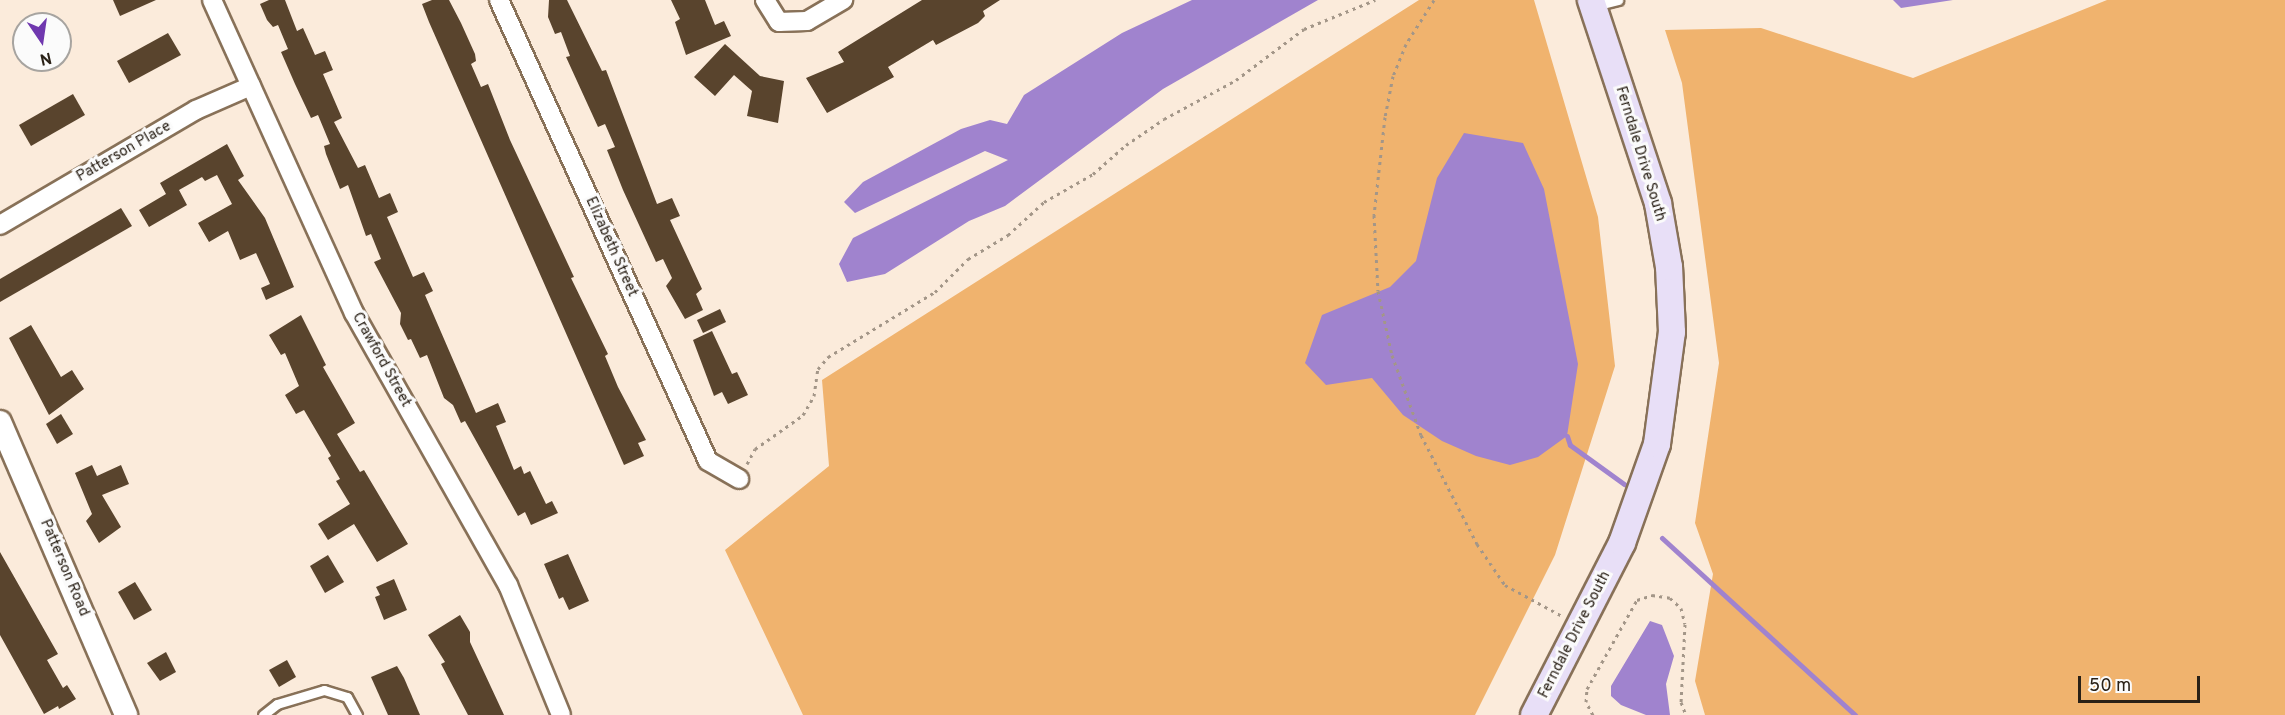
<!DOCTYPE html>
<style>
body{margin:0}
#map{position:relative;width:2285px;height:715px;overflow:hidden;background:#fbebdb;font-family:Overpass,sans-serif}
div>[style]{position:absolute}
[style*='--x']{left:calc(var(--x)*1px);top:calc(var(--y)*1px);width:calc(var(--w)*1px);rotate:calc(var(--a)*1deg)}
.forest>*{inset:0;background:#f0b36e}
.water>*{inset:0;background:#a083ce}
.stream>*{height:5px;margin:-2.5px;padding:0 2.5px;transform-origin:2.5px;border-radius:2.5px;background:#a083ce}
.building>*{inset:0;background:#59442d}
.path>*{height:3px;margin-top:-1.5px;transform-origin:0;background:repeating-linear-gradient(90deg,#a39688 0 3px,transparent 0 7.5px)}
.roads{filter:drop-shadow(2px 0 #887158) drop-shadow(-2px 0 #887158) drop-shadow(0 2px #887158) drop-shadow(0 -2px #887158)}
.service>*{height:9px;margin:-4.5px;padding:0 4.5px;transform-origin:4.5px;border-radius:4.5px;background:#fff}
.minor>*{height:18px;margin:-9px;padding:0 9px;transform-origin:9px;border-radius:9px;background:#fff}
.tertiary>*{height:22px;margin:-11px;padding:0 11px;transform-origin:11px;border-radius:11px;background:#fff}
.secondary>*{height:26px;margin:-13px;padding:0 13px;transform-origin:13px;border-radius:13px;background:#e8dff7}
span{translate:-50% -50%;white-space:nowrap;text-align:center;line-height:1.15;-webkit-text-stroke:6px #fbfbfb;paint-order:stroke}
.street-label{font-size:15px;color:#2a2117}
.north{position:absolute;left:12px;top:12px;width:60px;height:60px;box-sizing:border-box;background:#fbfbfb;border:2px solid #a7a4a0;border-radius:50%;rotate:167deg;font-size:16px;font-weight:700;line-height:24px;text-align:center;color:#2a2117}
.north::after{content:'';display:block;margin:auto;width:21px;height:27px;background:#7038af;clip-path:polygon(50% 0,100% 100%,50% 72%,0 100%)}
.scale{position:absolute;left:2078px;top:676px;width:122px;height:27px;box-sizing:border-box;border:3px solid #2a2117;border-top:0;padding-left:8px;font-size:18px;line-height:21px;white-space:nowrap;color:#2a2117;-webkit-text-stroke:4px #fbfbfb;paint-order:stroke}
</style>
<div id="map">
<div class="forest">
<div style="clip-path:polygon(1419px 0,1534px 0,1598px 217px,1615px 366px,1555px 555px,1475px 715px,803px 715px,725px 550px,829px 466px,822px 380px)"></div>
<div style="clip-path:polygon(2107px 0,2285px 0,2285px 715px,1705px 715px,1695px 681px,1713px 574px,1695px 523px,1719px 363px,1682px 83px,1665px 30px,1761px 28px,1913px 78px)"></div>
</div>
<div class="water">
<div style="clip-path:polygon(1192px 0,1318px 0,1163px 89px,1005px 206px,969px 221px,885px 274px,847px 282px,839px 264px,853px 238px,1008px 160px,985px 151px,855px 213px,844px 202px,863px 182px,961px 129px,990px 120px,1007px 124px,1024px 95px,1122px 33px)"></div>
<div style="clip-path:polygon(1893px 0,1953px 0,1901px 8px)"></div>
<div style="clip-path:polygon(1464px 133px,1523px 143px,1544px 189px,1578px 364px,1567px 436px,1538px 457px,1510px 465px,1476px 456px,1442px 441px,1403px 415px,1372px 378px,1326px 385px,1305px 363px,1322px 315px,1390px 287px,1416px 261px,1437px 178px)"></div>
<div style="clip-path:polygon(1650px 621px,1662px 625px,1674px 656px,1666px 684px,1670px 715px,1646px 715px,1621px 705px,1611px 696px,1611px 686px)"></div>
</div>
<div class="stream">
<div style="--x:1567;--y:436;--w:9;--a:72"></div>
<div style="--x:1570;--y:445;--w:67;--a:35.8"></div>
<div style="--x:1662;--y:538;--w:262;--a:42.5"></div>
</div>
<div class="building">
<div style="clip-path:polygon(113px 0,156px 0,120px 16px)"></div>
<div style="clip-path:polygon(269px 0,285px 0,297px 31px,303px 28px,315px 55px,325px 51px,333px 70px,323px 74px,342px 118px,334px 122px,358px 168px,365px 165px,379px 198px,390px 193px,398px 212px,387px 217px,413px 277px,424px 272px,433px 291px,425px 295px,476px 413px,498px 403px,506px 422px,496px 426px,514px 470px,521px 466px,524px 474px,530px 471px,546px 504px,552px 501px,558px 513px,531px 525px,525px 512px,518px 516px,465px 421px,461px 423px,453px 405px,444px 398px,427px 355px,420px 358px,411px 339px,408px 340px,400px 324px,401px 313px,374px 262px,381px 259px,371px 234px,366px 236px,348px 185px,340px 189px,326px 154px,324px 146px,330px 144px,318px 115px,311px 118px,295px 84px,281px 52px,288px 49px,278px 25px,273px 27px,267px 20px,260px 4px)"></div>
<div style="clip-path:polygon(432px 0,449px 0,461px 23px,475px 54px,476px 61px,471px 64px,481px 87px,488px 84px,510px 140px,574px 277px,571px 278px,608px 354px,605px 356px,618px 387px,646px 440px,638px 443px,644px 456px,624px 465px,429px 22px,422px 4px)"></div>
<div style="clip-path:polygon(549px 0,567px 0,602px 71px,606px 70px,657px 204px,672px 198px,680px 216px,670px 220px,702px 289px,696px 294px,703px 310px,685px 319px,666px 286px,672px 278px,663px 259px,656px 262px,623px 190px,607px 150px,615px 147px,605px 124px,598px 127px,566px 57px,570px 56px,561px 32px,555px 34px,548px 17px)"></div>
<div style="clip-path:polygon(671px 0,705px 0,715px 25px,724px 21px,731px 36px,686px 55px,675px 22px,680px 19px)"></div>
<div style="clip-path:polygon(922px 0,1000px 0,983px 11px,985px 16px,978px 23px,936px 45px,933px 40px,888px 67px,894px 77px,827px 113px,806px 78px,844px 62px,838px 52px)"></div>
<div style="clip-path:polygon(168px 33px,181px 55px,129px 83px,117px 61px)"></div>
<div style="clip-path:polygon(725px 44px,760px 76px,784px 81px,778px 123px,747px 116px,752px 91px,734px 75px,715px 96px,694px 77px)"></div>
<div style="clip-path:polygon(73px 94px,85px 115px,31px 146px,19px 125px)"></div>
<div style="clip-path:polygon(227px 144px,244px 176px,238px 180px,265px 218px,294px 287px,266px 300px,261px 288px,270px 284px,256px 253px,240px 260px,228px 231px,209px 242px,198px 223px,232px 204px,217px 175px,205px 181px,202px 177px,179px 190px,187px 205px,149px 227px,139px 210px,166px 194px,160px 183px)"></div>
<div style="clip-path:polygon(121px 208px,132px 226px,0 302px,0 279px)"></div>
<div style="clip-path:polygon(720px 309px,726px 322px,703px 333px,697px 320px)"></div>
<div style="clip-path:polygon(301px 315px,326px 365px,323px 367px,355px 423px,337px 434px,360px 472px,364px 470px,408px 544px,377px 562px,354px 524px,328px 540px,318px 524px,350px 504px,336px 481px,340px 479px,328px 458px,331px 456px,304px 410px,296px 414px,285px 395px,299px 386px,285px 353px,281px 355px,269px 335px)"></div>
<div style="clip-path:polygon(31px 325px,61px 377px,72px 370px,84px 389px,49px 415px,9px 338px)"></div>
<div style="clip-path:polygon(712px 331px,732px 374px,737px 372px,748px 395px,728px 404px,722px 392px,714px 396px,693px 340px)"></div>
<div style="clip-path:polygon(61px 414px,73px 434px,57px 444px,46px 424px)"></div>
<div style="clip-path:polygon(92px 465px,97px 476px,121px 465px,129px 484px,102px 495px,121px 527px,99px 543px,86px 521px,92px 514px,75px 473px)"></div>
<div style="clip-path:polygon(0 552px,58px 654px,47px 660px,63px 688px,67px 685px,76px 699px,59px 709px,58px 706px,44px 714px,0 635px)"></div>
<div style="clip-path:polygon(568px 554px,589px 601px,569px 610px,563px 597px,559px 599px,544px 564px)"></div>
<div style="clip-path:polygon(328px 555px,344px 582px,325px 593px,310px 566px)"></div>
<div style="clip-path:polygon(394px 579px,407px 610px,384px 620px,375px 597px,380px 595px,376px 587px)"></div>
<div style="clip-path:polygon(135px 582px,152px 610px,134px 620px,118px 592px)"></div>
<div style="clip-path:polygon(460px 615px,470px 632px,470px 642px,504px 715px,468px 715px,441px 664px,445px 662px,428px 635px)"></div>
<div style="clip-path:polygon(166px 652px,176px 672px,160px 681px,147px 663px)"></div>
<div style="clip-path:polygon(287px 660px,296px 677px,279px 687px,269px 670px)"></div>
<div style="clip-path:polygon(397px 666px,404px 678px,420px 715px,388px 715px,371px 677px)"></div>
</div>
<div class="path">
<div style="--x:1434;--y:0;--w:52;--a:122.5"></div>
<div style="--x:1406;--y:44;--w:35;--a:112"></div>
<div style="--x:1393;--y:76;--w:42;--a:101"></div>
<div style="--x:1385;--y:117;--w:99;--a:96.4"></div>
<div style="--x:1374;--y:215;--w:76;--a:87"></div>
<div style="--x:1378;--y:291;--w:66;--a:77.7"></div>
<div style="--x:1392;--y:355;--w:85;--a:70.1"></div>
<div style="--x:1421;--y:435;--w:123;--a:62.8"></div>
<div style="--x:1477;--y:544;--w:50;--a:55.7"></div>
<div style="--x:1505;--y:585;--w:65;--a:28.5"></div>
<div style="--x:747;--y:464;--w:17;--a:-62"></div>
<div style="--x:755;--y:449;--w:59;--a:-35.3"></div>
<div style="--x:803;--y:415;--w:22;--a:-60"></div>
<div style="--x:814;--y:396;--w:27;--a:-82"></div>
<div style="--x:818;--y:369;--w:16;--a:-50"></div>
<div style="--x:828;--y:357;--w:125;--a:-31.3"></div>
<div style="--x:935;--y:292;--w:47;--a:-45"></div>
<div style="--x:968;--y:259;--w:47;--a:-31"></div>
<div style="--x:1008;--y:235;--w:49;--a:-42.5"></div>
<div style="--x:1044;--y:202;--w:56;--a:-29.7"></div>
<div style="--x:1093;--y:174;--w:44;--a:-41.3"></div>
<div style="--x:1126;--y:145;--w:46;--a:-34.4"></div>
<div style="--x:1164;--y:119;--w:82;--a:-28.4"></div>
<div style="--x:1236;--y:80;--w:85;--a:-36.9"></div>
<div style="--x:1304;--y:29;--w:77;--a:-22.2"></div>
<div style="--x:1593;--y:715;--w:15;--a:-118"></div>
<div style="--x:1586;--y:702;--w:13;--a:-86"></div>
<div style="--x:1587;--y:689;--w:102;--a:-60.7"></div>
<div style="--x:1637;--y:600;--w:16;--a:-18"></div>
<div style="--x:1652;--y:595;--w:18;--a:9"></div>
<div style="--x:1670;--y:598;--w:15;--a:42"></div>
<div style="--x:1681;--y:608;--w:16;--a:76"></div>
<div style="--x:1685;--y:624;--w:78;--a:92.9"></div>
<div style="--x:1681;--y:702;--w:14;--a:69"></div>
</div>
<div class="roads">
<div class="service">
<div style="--x:1594;--y:6;--w:25;--a:-14"></div>
<div style="--x:263;--y:715;--w:18;--a:-38"></div>
<div style="--x:277;--y:704;--w:49;--a:-16.6"></div>
<div style="--x:324;--y:690;--w:24;--a:17"></div>
<div style="--x:347;--y:697;--w:21;--a:61"></div>
</div>
<div class="minor">
<div style="--x:212;--y:0;--w:344;--a:65.6"></div>
<div style="--x:354;--y:313;--w:313;--a:60.5"></div>
<div style="--x:508;--y:585;--w:140;--a:67.8"></div>
<div style="--x:499;--y:0;--w:506;--a:65.61"></div>
<div style="--x:708;--y:461;--w:36;--a:30"></div>
<div style="--x:765;--y:0;--w:26;--a:58"></div>
<div style="--x:779;--y:22;--w:28;--a:-2"></div>
<div style="--x:807;--y:21;--w:42;--a:-30.3"></div>
<div style="--x:0;--y:225;--w:227;--a:-30.4"></div>
<div style="--x:196;--y:110;--w:60;--a:-23.6"></div>
</div>
<div class="tertiary">
<div style="--x:0;--y:422;--w:319;--a:66.7"></div>
</div>
<div class="secondary">
<div style="--x:1534;--y:715;--w:193;--a:-62.9"></div>
<div style="--x:1622;--y:543;--w:105;--a:-70.5"></div>
<div style="--x:1657;--y:444;--w:113;--a:-82.4"></div>
<div style="--x:1672;--y:332;--w:65;--a:-92.6"></div>
<div style="--x:1669;--y:267;--w:65;--a:-99.8"></div>
<div style="--x:1658;--y:203;--w:214;--a:-108.3"></div>
</div>
</div>
<div class="street-label">
<span style="left:124px;top:152px;rotate:-30deg">Patterson Place</span>
<span style="left:1640px;top:154px;rotate:73deg">Ferndale Drive South</span>
<span style="left:611px;top:247px;rotate:66deg">Elizabeth Street</span>
<span style="left:381px;top:360px;rotate:61deg">Crawford Street</span>
<span style="left:64px;top:568px;rotate:67deg">Patterson Road</span>
<span style="left:1575px;top:635px;rotate:-63deg">Ferndale Drive South</span>
</div>
<div class="north">N</div>
<div class="scale">50 m</div>
</div>
